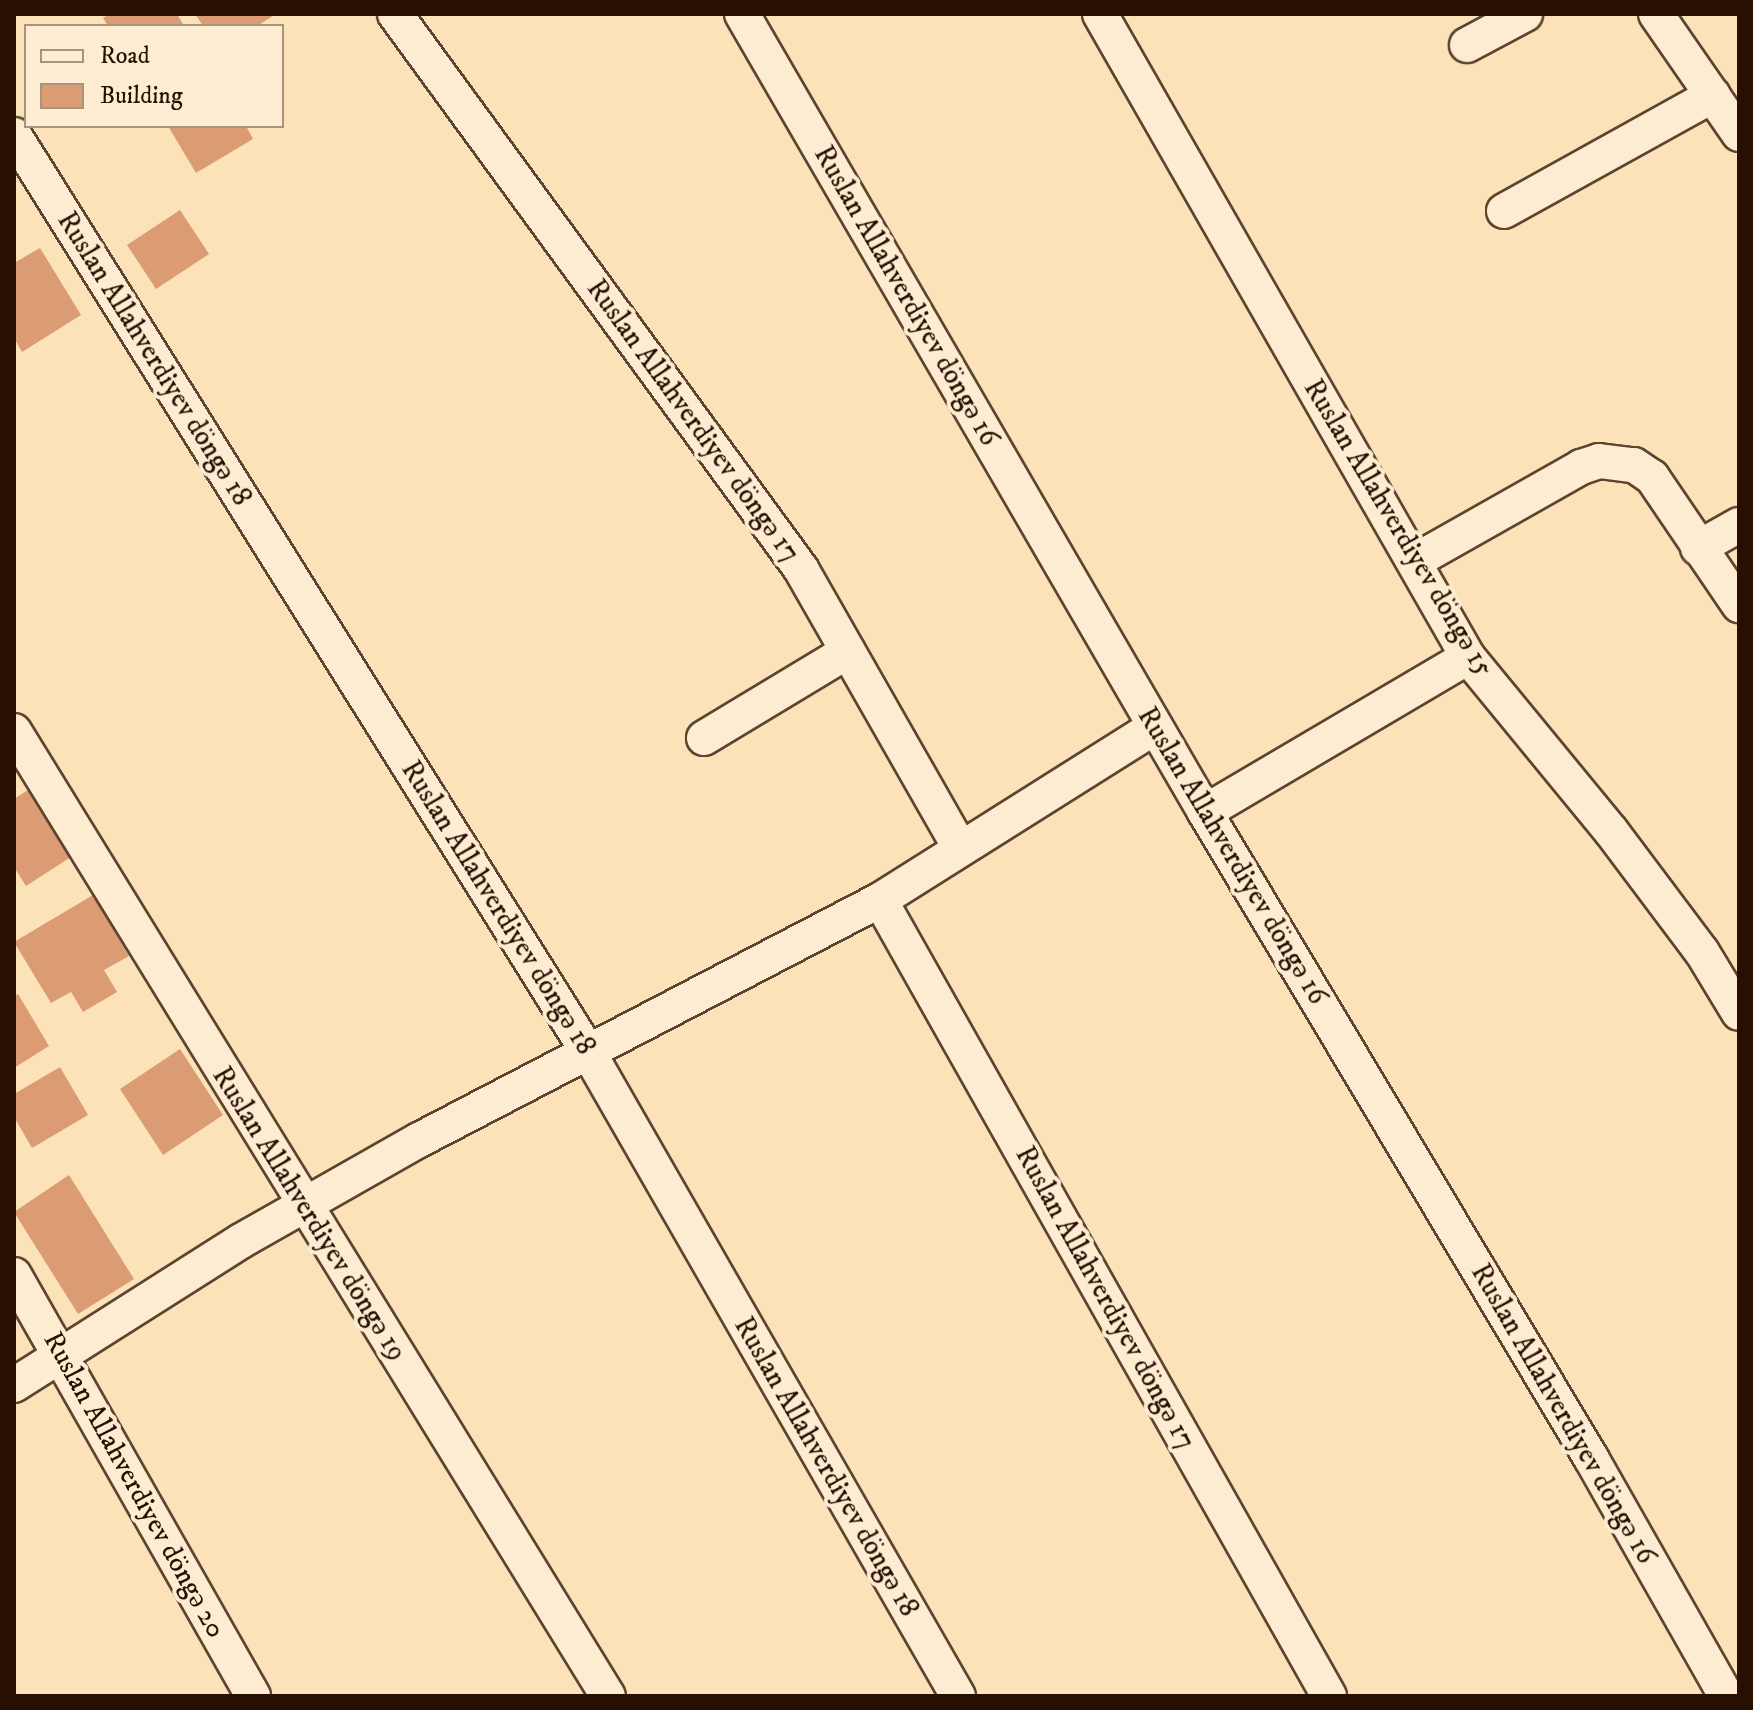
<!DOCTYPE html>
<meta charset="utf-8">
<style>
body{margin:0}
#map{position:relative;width:1753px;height:1710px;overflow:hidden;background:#fce2b8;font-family:"IM FELL DW Pica",serif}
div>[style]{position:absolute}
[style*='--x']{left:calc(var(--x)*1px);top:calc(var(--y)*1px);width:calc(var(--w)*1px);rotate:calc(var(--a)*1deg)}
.building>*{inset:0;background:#db9c74}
.roads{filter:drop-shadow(2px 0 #5e4430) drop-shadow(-2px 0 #5e4430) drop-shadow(0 2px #5e4430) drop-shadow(0 -2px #5e4430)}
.street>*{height:34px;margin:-17px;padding:0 17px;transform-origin:17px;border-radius:17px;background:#fdecd1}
span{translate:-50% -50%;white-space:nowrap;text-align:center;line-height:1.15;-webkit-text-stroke:8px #fdecd1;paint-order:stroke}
.street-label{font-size:28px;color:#290f02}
.frame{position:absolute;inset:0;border:16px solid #290f02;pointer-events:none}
.legend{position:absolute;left:24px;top:24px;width:260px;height:104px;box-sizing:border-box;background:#fdecd1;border:2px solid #a8947e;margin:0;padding:10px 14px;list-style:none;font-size:24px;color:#290f02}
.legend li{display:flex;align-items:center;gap:16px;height:40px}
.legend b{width:40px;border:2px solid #a8947e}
</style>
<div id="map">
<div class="building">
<div style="clip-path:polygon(110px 14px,177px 14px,184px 26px,108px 26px,103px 18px)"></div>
<div style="clip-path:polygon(195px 14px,276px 14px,257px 26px,203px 26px)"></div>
<div style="clip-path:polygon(168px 126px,246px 126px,253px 139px,196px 173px)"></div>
<div style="clip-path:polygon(180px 210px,209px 254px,156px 289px,127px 245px)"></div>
<div style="clip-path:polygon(40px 248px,81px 315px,22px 352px,14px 338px,14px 263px)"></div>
<div style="clip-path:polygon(31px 788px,74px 855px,26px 886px,14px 867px,14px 799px)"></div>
<div style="clip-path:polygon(93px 895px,129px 956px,104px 970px,117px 992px,83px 1012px,71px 992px,51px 1003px,14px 942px)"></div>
<div style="clip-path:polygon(18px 994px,49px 1046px,14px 1068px,14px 996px)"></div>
<div style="clip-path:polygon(180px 1049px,223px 1115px,163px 1155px,120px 1089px)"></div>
<div style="clip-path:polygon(60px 1067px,88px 1115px,32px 1148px,14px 1117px,14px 1094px)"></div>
<div style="clip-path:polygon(69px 1175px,134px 1279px,78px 1314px,14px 1212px)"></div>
</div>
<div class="roads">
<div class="street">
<div style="--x:395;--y:14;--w:688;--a:53.81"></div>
<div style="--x:801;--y:569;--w:321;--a:60.3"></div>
<div style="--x:742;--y:14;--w:923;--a:59.88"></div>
<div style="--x:1205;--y:812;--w:753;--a:59.14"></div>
<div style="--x:1591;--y:1458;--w:274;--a:60.4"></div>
<div style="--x:1100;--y:14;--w:741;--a:60.22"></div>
<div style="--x:1468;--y:657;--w:225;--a:50.6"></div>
<div style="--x:1611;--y:831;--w:151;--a:53.1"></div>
<div style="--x:1702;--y:952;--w:71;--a:58.8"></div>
<div style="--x:1656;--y:14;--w:146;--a:55.3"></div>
<div style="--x:1467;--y:45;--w:66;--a:-28.1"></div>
<div style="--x:14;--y:135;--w:1085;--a:57.95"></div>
<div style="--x:590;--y:1055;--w:739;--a:60.14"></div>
<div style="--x:1504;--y:211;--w:239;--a:-29"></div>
<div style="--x:1698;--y:548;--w:47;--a:-29.3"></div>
<div style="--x:1415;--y:561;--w:191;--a:-29.5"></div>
<div style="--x:1581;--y:467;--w:19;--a:-18"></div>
<div style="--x:1599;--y:461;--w:35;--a:7"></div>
<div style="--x:1634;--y:465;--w:22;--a:34"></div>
<div style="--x:1652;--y:477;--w:155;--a:55.8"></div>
<div style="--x:14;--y:731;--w:1133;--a:58.39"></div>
<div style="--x:704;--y:738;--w:168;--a:-31.1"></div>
<div style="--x:1205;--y:812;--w:305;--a:-30.5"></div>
<div style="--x:880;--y:900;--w:914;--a:60.57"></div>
<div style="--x:14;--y:1275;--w:484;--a:60.4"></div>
<div style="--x:14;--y:1385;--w:269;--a:-32.4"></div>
<div style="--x:241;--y:1241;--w:205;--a:-29.6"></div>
<div style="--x:419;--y:1140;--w:520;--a:-27.5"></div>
<div style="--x:880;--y:900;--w:325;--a:-32.2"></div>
</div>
</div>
<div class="street-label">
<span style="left:906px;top:296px;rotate:60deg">Ruslan Allahverdiyev döngə 16</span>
<span style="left:154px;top:359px;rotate:58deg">Ruslan Allahverdiyev döngə 18</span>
<span style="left:693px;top:421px;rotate:54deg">Ruslan Allahverdiyev döngə 17</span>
<span style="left:1398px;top:528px;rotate:59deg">Ruslan Allahverdiyev döngə 15</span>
<span style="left:1232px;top:856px;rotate:59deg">Ruslan Allahverdiyev döngə 16</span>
<span style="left:498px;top:908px;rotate:58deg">Ruslan Allahverdiyev döngə 18</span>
<span style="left:309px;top:1214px;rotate:58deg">Ruslan Allahverdiyev döngə 19</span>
<span style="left:1105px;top:1298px;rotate:61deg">Ruslan Allahverdiyev döngə 17</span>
<span style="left:1563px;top:1414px;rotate:60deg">Ruslan Allahverdiyev döngə 16</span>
<span style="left:826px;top:1467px;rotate:60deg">Ruslan Allahverdiyev döngə 18</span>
<span style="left:134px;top:1485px;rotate:61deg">Ruslan Allahverdiyev döngə 20</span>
</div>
<div class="frame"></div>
<ul class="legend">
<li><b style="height:10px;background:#fdecd1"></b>Road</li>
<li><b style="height:22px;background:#db9c74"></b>Building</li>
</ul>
</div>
